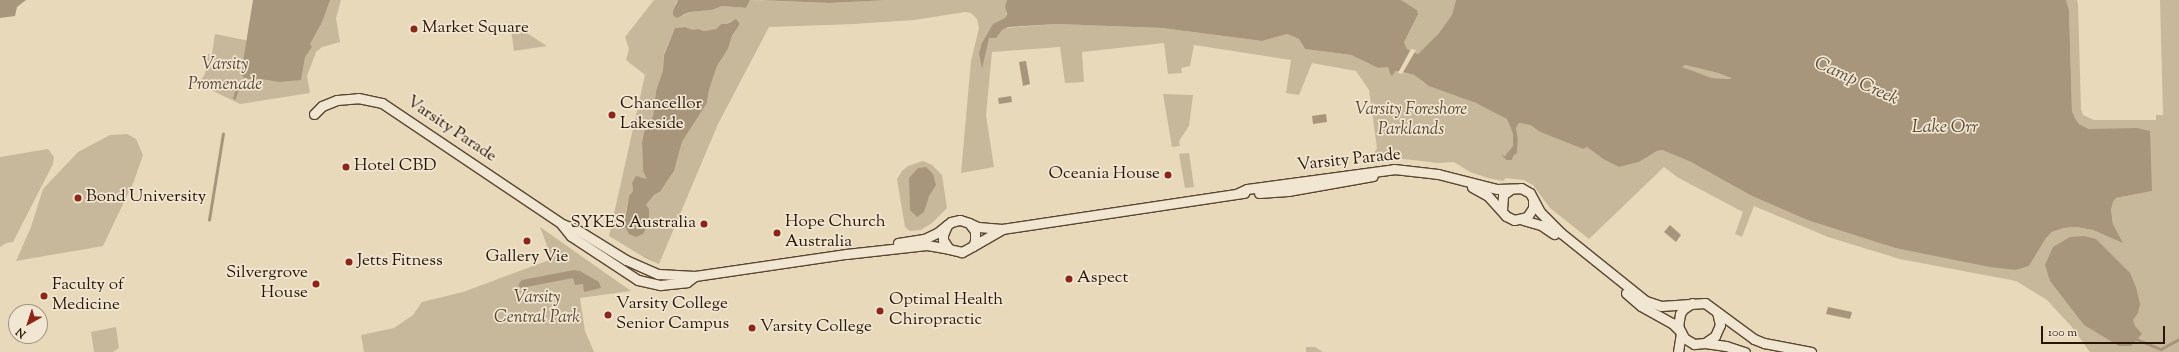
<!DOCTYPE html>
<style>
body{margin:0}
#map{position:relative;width:2179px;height:352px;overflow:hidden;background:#e8d9ba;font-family:"Sorts Mill Goudy",serif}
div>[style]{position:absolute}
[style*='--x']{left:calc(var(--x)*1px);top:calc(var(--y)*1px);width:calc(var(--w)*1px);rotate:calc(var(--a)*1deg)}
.green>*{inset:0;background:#c8b89b}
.water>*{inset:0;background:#a7967c}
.pier>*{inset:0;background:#e8d9ba}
.stream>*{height:2.5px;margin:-1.25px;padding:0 1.25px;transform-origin:1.25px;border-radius:1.25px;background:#a7967c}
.roads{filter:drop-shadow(1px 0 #594632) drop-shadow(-1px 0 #594632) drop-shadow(0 1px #594632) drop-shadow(0 -1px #594632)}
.tertiary>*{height:9px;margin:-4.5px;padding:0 4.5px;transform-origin:4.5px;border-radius:4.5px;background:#f0e6d2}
.dots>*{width:11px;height:11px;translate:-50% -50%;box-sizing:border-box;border:2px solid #f0e6d2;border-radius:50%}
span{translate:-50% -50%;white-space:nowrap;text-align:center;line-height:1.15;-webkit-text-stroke:3.5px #f0e6d2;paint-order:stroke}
.poi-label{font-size:17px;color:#291504}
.left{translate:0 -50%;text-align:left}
.right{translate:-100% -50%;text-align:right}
.park-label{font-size:17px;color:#594631;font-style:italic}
.street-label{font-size:17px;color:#291504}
.water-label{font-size:18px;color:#5b4934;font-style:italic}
.north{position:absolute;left:8px;top:304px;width:40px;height:40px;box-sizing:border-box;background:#f0e6d2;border:1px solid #a09280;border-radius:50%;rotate:219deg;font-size:11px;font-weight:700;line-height:16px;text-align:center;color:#291504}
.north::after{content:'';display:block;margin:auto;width:14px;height:18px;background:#8f2418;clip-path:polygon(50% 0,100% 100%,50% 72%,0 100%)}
.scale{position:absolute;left:2041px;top:326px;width:124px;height:18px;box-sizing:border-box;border:2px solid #291504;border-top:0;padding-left:5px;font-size:12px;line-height:14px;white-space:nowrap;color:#291504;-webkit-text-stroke:3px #f0e6d2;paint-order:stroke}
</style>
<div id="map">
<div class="green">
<div style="clip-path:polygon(326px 0,341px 0,336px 18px,340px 42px,322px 47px,316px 52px,307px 76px,310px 93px,240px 104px,205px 87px,200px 81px,205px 74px,208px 54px,212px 54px,215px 34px,250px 41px)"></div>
<div style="clip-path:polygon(evenodd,654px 0,678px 0,675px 4px,683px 16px,689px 12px,712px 10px,722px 6px,746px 8px,750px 0,829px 3px,890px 0,1007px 0,1005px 28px,1057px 24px,1162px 28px,1262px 41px,1287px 34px,1299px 39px,1305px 49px,1351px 55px,1378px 68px,1388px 66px,1391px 76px,1395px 71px,1399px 71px,1414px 75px,1423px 82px,1486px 107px,1507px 119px,1513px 134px,1513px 146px,1509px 153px,1505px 156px,1502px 155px,1506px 160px,1517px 153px,1518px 139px,1516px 128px,1519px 123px,1530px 125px,1540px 132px,1583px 149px,1587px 147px,1603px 159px,1619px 167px,1639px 162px,1657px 151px,1662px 150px,1691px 162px,1750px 195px,1807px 220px,1895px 248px,2016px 270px,2029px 266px,2046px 238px,2052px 232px,2064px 228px,2076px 227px,2093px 230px,2122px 242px,2113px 224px,2111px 210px,2113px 202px,2116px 198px,2152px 191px,2099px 129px,2089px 129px,2079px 124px,2075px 118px,2072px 111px,2069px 10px,2066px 0,2077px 0,2078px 4px,2081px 109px,2083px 115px,2094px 120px,2156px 120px,2156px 115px,2163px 115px,2160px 0,2179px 0,2179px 352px,2090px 352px,2071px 326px,2047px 300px,2016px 281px,1900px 259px,1828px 237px,1754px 206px,1742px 237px,1735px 234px,1743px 212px,1677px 177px,1664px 167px,1589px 239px,1550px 208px,1533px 185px,1524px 180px,1506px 178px,1503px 181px,1488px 178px,1470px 172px,1454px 162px,1438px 163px,1385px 157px,1380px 159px,1372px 157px,1377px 148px,1369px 90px,1356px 71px,1312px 63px,1299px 95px,1286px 93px,1291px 60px,1194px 45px,1190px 66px,1181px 68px,1182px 73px,1168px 74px,1164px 43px,1082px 52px,1084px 82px,1065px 83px,1060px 47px,992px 52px,986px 115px,994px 167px,961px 173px,971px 61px,979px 28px,977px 19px,971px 13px,965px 12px,914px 20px,854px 24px,769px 27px,718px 124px,659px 264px,647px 259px,609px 236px,645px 75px,626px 60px,629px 49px,625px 37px,654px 0,731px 21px,740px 24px,732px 36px,728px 49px,717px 66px,709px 90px,707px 103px,682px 142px,674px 171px,660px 192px,654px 195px,646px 205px,625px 215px,629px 196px,633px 191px,632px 183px,647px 179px,648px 177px,643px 171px,642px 143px,644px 132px,653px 116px,656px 91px,663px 70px,664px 54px,675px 28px,685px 27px,693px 30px,704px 31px,716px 29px,721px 24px,727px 24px,731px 21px)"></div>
<div style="clip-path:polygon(1401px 0,1456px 0,1453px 15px,1439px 33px,1418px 54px,1407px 49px,1404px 42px,1417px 10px)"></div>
<div style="clip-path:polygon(510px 22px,547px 46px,514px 51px)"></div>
<div style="clip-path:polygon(1685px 65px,1718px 73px,1731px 78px,1730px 79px,1712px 78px,1681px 67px)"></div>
<div style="clip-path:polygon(1163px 94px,1193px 95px,1189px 126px,1179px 141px,1180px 146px,1172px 147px)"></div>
<div style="clip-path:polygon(127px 134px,136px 139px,143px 155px,134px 181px,103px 246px,16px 261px,31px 227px,43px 189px,78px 152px,110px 135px)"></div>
<div style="clip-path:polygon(48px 149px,54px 157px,53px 164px,13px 242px,6px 243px,0 247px,0 157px)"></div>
<div style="clip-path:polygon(1189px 153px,1194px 187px,1185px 188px,1179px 154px)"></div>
<div style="clip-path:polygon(923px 161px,932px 165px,942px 175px,947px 208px,932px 223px,921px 230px,910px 231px,905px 227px,897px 179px,902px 171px,908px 166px)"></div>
<div style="clip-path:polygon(540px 227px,631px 291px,580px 298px,585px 331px,594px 352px,364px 352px,361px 335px,394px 328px,413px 315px,422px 302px,463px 292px,552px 259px)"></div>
<div style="clip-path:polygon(116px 327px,119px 348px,113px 352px,94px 352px,91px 332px)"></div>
<div style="clip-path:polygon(1306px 347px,1315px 347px,1323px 352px,1306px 352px)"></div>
</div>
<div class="water">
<div style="clip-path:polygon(0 0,26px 0,17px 7px,15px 16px,0 18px)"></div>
<div style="clip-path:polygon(253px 0,330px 0,322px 22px,310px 44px,312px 47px,305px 57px,301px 80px,280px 82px,261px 79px,251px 79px,244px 78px,241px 74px)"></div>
<div style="clip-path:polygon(678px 0,750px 0,746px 8px,722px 6px,712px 10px,689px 12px,677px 18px,673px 15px,673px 11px)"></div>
<div style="clip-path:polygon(757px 0,890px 0,829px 3px)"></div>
<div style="clip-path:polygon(evenodd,1007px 0,1401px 0,1417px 10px,1418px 14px,1404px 42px,1407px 49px,1418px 54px,1439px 33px,1452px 15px,1456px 0,2066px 0,2069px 10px,2072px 111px,2075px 118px,2079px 124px,2089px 129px,2137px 128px,2150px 131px,2152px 191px,2116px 198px,2113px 202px,2111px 210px,2113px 224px,2123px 243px,2093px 230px,2076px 227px,2064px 228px,2052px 232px,2046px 238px,2029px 266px,2016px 270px,1990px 267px,1895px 248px,1807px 220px,1750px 195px,1691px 162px,1662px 150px,1657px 151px,1639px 162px,1619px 167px,1603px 159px,1587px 147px,1583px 149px,1540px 132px,1530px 125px,1519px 123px,1516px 128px,1518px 139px,1517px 153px,1513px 156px,1512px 160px,1506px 160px,1501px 154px,1505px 156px,1513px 146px,1513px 134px,1507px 119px,1476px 103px,1429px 86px,1414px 75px,1399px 71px,1395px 71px,1393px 75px,1391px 76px,1388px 67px,1378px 68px,1351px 55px,1305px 49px,1299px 39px,1287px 34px,1262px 41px,1162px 28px,1057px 24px,1008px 27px,1002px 30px,996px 38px,989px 38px,982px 69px,979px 53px,982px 43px,993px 24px,1005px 18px,1007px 14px,1005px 7px,1007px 0,1685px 65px,1718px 73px,1731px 78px,1730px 79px,1712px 78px,1682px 67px,1685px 65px)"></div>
<div style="clip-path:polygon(736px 19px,740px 24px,732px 36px,728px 49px,717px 66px,709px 90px,707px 103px,682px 142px,674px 171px,660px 192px,654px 195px,646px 205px,649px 209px,649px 222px,643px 234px,636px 237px,629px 234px,624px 225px,629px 196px,633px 191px,632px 183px,636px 176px,647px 179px,643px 171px,642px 143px,644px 132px,653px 116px,656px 91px,663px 70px,664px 55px,675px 28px,685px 27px,693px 30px,698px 29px,704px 31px,716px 29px,721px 24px,727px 24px)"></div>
<div style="clip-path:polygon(1026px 61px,1030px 84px,1023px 86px,1019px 62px)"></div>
<div style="clip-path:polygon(1011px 96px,1012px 102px,999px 104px,998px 98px)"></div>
<div style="clip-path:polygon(1326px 114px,1327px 122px,1313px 124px,1312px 116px)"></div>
<div style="clip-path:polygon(926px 167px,933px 174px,936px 185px,929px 196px,924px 212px,917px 217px,910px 210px,909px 178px,918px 168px)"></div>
<div style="clip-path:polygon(1670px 225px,1681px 235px,1676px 242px,1664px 232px)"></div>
<div style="clip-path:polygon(2084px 236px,2096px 239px,2130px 273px,2136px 287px,2140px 304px,2138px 313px,2133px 320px,2135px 326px,2142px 334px,2131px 346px,2119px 346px,2084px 325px,2050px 281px,2045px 265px,2053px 247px,2070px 237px)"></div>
<div style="clip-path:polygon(574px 270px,580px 271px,599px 282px,601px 288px,584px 292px,583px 284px,575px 285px,573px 278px,521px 288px,518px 285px,522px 280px)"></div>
<div style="clip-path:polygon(1828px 307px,1852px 312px,1850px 319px,1826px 314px)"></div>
</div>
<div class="pier">
<div style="clip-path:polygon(1411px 49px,1416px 50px,1402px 74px,1398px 73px)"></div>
</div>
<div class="stream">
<div style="--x:234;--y:98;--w:6;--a:-72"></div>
<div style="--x:209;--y:220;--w:87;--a:-80.8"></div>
<div style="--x:2136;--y:339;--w:27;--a:22"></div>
<div style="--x:2161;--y:349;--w:21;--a:-29"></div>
</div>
<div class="roads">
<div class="tertiary">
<div style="--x:314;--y:114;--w:11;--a:-45"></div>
<div style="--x:322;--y:106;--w:16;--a:-22"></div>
<div style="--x:337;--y:100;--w:21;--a:-5"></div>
<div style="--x:358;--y:98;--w:25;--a:12"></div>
<div style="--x:382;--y:103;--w:217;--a:33.9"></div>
<div style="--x:562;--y:224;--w:15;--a:20"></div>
<div style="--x:576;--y:229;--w:59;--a:31.8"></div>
<div style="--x:626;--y:260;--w:35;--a:24"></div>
<div style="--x:658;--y:274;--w:37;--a:3"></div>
<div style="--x:695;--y:276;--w:153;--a:-8.3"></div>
<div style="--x:846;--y:254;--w:81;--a:-6.3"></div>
<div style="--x:927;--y:245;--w:22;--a:10"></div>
<div style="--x:1472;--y:187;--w:18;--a:29"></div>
<div style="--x:1488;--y:196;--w:27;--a:48"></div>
<div style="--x:1506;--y:216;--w:9;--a:27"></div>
<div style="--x:1514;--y:220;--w:13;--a:-13"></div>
<div style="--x:1527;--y:217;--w:11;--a:-56"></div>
<div style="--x:1533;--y:208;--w:7;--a:-90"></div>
<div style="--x:1238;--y:193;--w:10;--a:-24"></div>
<div style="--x:1247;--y:189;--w:148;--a:-7.7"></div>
<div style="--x:1394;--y:169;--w:44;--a:6.5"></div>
<div style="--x:1438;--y:174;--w:61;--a:14.3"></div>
<div style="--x:1497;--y:189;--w:24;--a:-2"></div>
<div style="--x:1521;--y:188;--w:10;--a:29"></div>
<div style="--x:1530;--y:193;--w:21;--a:62"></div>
<div style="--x:1540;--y:212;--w:30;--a:45"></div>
<div style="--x:1561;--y:233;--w:109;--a:38.7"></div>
<div style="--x:1646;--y:301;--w:16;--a:18"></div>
<div style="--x:1661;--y:306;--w:44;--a:-3.9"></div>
<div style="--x:1705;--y:303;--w:61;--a:36.3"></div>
<div style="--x:1754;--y:339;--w:11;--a:22"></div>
<div style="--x:1764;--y:343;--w:48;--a:10.8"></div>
<div style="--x:1259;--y:193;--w:29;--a:-4"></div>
<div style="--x:1288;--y:191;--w:86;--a:-10"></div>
<div style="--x:1502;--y:210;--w:15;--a:-86"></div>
<div style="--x:1503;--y:195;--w:10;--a:-37"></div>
<div style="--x:1523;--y:220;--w:19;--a:16"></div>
<div style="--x:1541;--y:225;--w:16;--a:35"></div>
<div style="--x:969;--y:223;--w:10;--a:24"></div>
<div style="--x:978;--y:227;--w:24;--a:5"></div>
<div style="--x:1002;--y:229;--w:245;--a:-8.5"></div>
<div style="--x:562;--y:225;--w:14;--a:51"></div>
<div style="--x:571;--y:236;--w:80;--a:33.3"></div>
<div style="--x:638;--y:280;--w:23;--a:13"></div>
<div style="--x:660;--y:285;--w:27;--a:-6"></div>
<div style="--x:687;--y:282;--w:10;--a:-37"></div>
<div style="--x:898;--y:243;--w:26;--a:-9"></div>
<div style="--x:924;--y:239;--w:14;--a:-25"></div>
<div style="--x:937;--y:233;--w:18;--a:-38"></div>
<div style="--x:951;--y:222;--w:9;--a:-13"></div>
<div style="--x:960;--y:220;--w:9;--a:18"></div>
<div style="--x:969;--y:223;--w:10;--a:53"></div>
<div style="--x:975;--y:231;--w:10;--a:90"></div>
<div style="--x:975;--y:241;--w:5;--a:112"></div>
<div style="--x:973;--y:246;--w:13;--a:151"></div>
<div style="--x:962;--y:252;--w:13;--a:-167"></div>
<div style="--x:949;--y:249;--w:11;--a:-124"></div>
<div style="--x:943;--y:240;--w:5;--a:-90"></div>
<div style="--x:943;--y:235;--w:11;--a:-68"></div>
<div style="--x:973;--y:246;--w:34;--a:-30"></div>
<div style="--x:1626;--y:293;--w:20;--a:41"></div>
<div style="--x:1641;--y:306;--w:35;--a:29"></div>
<div style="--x:1672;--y:323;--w:11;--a:45"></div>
<div style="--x:1692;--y:303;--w:11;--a:146"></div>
<div style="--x:1683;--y:309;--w:6;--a:121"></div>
<div style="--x:1680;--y:314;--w:12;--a:99"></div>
<div style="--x:1678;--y:326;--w:13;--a:63"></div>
<div style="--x:1684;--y:338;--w:12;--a:31"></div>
<div style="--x:1694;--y:344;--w:11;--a:-5"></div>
<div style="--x:1705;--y:343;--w:12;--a:-35"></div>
<div style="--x:1715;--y:336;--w:12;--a:-66"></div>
<div style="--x:1720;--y:325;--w:13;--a:-103"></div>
<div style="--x:1705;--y:343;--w:21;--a:8"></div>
<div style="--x:1726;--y:346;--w:20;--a:18"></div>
<div style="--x:1678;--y:352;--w:19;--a:-81"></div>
</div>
</div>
<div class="dots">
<div style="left:414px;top:29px;background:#8f2418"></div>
<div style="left:612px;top:115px;background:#8f2418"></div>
<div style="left:346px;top:167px;background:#8f2418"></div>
<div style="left:1168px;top:175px;background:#8f2418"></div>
<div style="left:78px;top:198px;background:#8f2418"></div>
<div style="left:704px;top:224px;background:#8f2418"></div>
<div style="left:777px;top:233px;background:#8f2418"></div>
<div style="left:527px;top:241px;background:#8f2418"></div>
<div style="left:349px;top:262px;background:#8f2418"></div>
<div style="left:1069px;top:279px;background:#8f2418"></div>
<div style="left:316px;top:284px;background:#8f2418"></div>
<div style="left:44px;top:296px;background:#8f2418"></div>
<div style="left:880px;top:311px;background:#8f2418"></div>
<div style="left:608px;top:315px;background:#8f2418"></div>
<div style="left:752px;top:328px;background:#8f2418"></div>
</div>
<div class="poi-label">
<span class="left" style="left:422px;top:29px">Market Square</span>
<span class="left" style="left:620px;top:115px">Chancellor<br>Lakeside</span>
<span class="left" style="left:354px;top:167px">Hotel CBD</span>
<span class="right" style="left:1160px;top:175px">Oceania House</span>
<span class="left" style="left:86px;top:198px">Bond University</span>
<span class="left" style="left:785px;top:233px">Hope Church<br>Australia</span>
<span class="right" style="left:696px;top:224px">SYKES Australia</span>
<span style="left:527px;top:258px">Gallery Vie</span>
<span class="left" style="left:357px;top:262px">Jetts Fitness</span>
<span class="right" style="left:308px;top:284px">Silvergrove<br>House</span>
<span class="left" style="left:1077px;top:279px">Aspect</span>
<span class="left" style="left:52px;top:296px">Faculty of<br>Medicine</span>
<span class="left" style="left:889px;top:311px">Optimal Health<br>Chiropractic</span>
<span class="left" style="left:616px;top:315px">Varsity College<br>Senior Campus</span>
<span class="left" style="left:760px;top:328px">Varsity College</span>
</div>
<div class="park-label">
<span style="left:225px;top:76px">Varsity<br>Promenade</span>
<span style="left:1411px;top:121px">Varsity Foreshore<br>Parklands</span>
<span style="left:537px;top:309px">Varsity<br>Central Park</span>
</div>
<div class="street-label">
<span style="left:451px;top:130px;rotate:34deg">Varsity Parade</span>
<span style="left:1349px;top:161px;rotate:-6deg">Varsity Parade</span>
</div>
<div class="water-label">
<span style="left:1856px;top:82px;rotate:25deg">Camp Creek</span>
<span style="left:1945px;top:128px">Lake Orr</span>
</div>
<div class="north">N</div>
<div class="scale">100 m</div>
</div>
